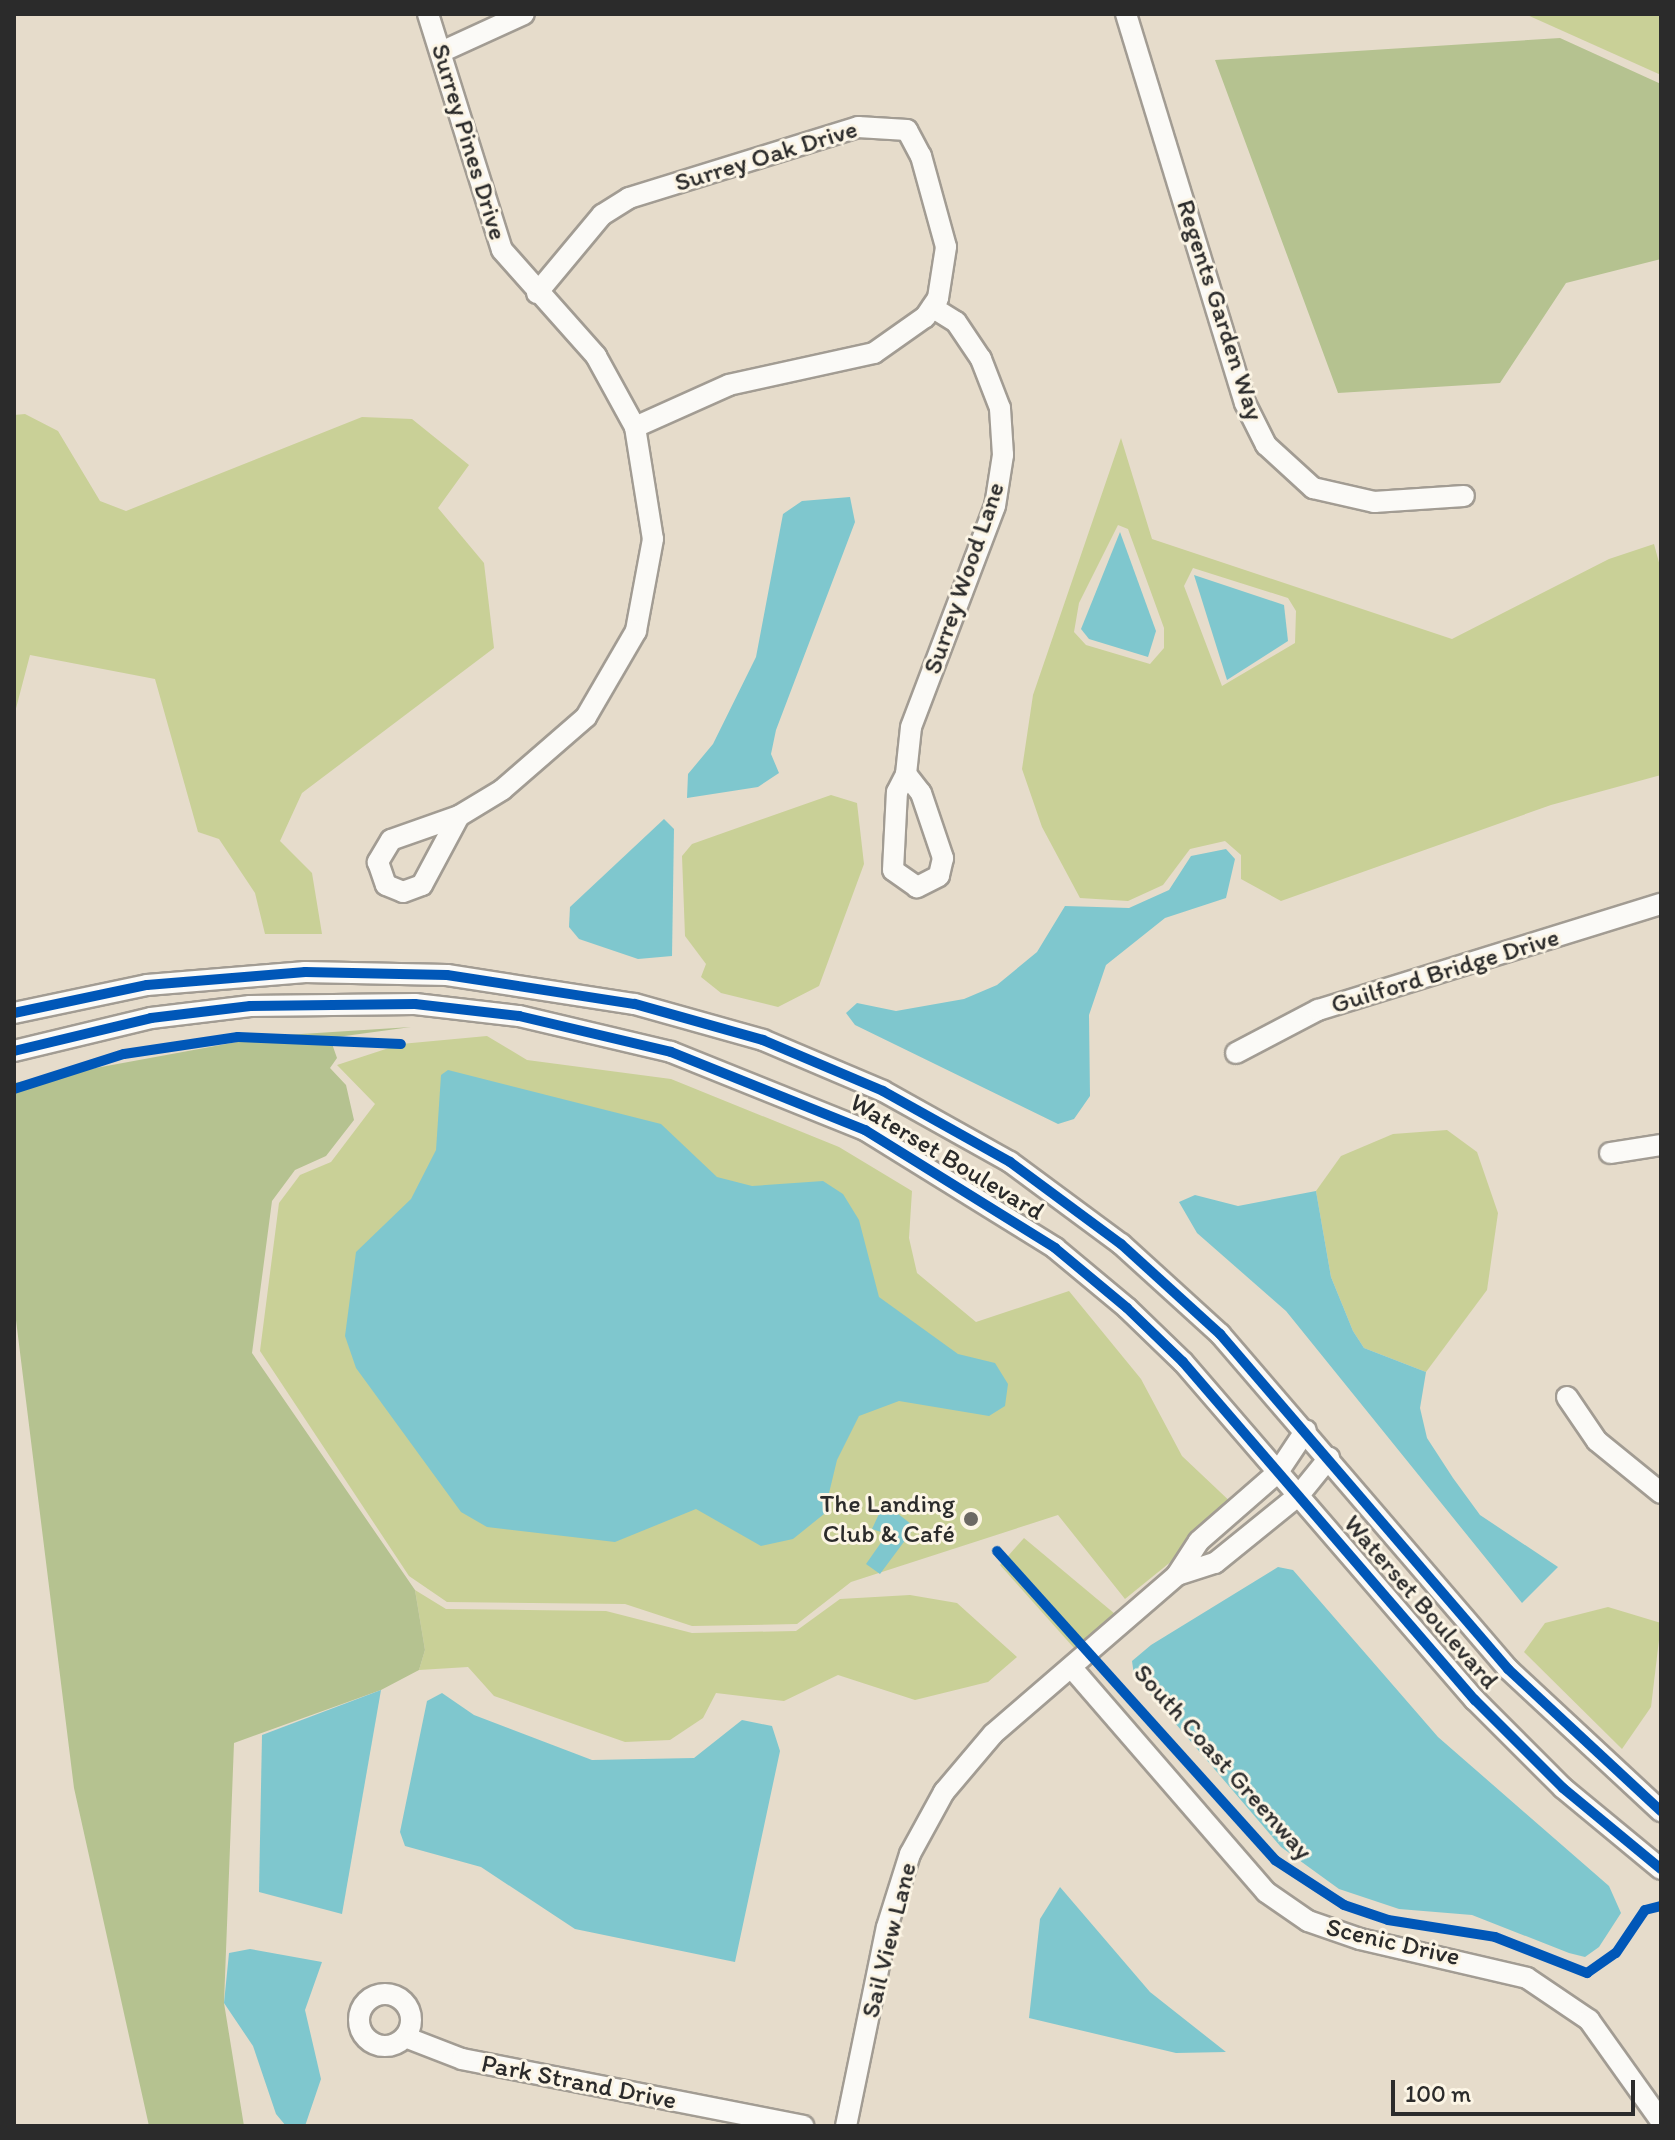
<!DOCTYPE html>
<meta charset="utf-8">
<style>
body{margin:0}
#map{position:relative;width:1675px;height:2140px;overflow:hidden;background:#e6dccb;font-family:Itim,sans-serif}
div>[style]{position:absolute}
[style*='--x']{left:calc(var(--x)*1px);top:calc(var(--y)*1px);width:calc(var(--w)*1px);rotate:calc(var(--a)*1deg)}
.green>*{inset:0;background:#c9d097}
.forest>*{inset:0;background:#b5c290}
.water>*{inset:0;background:#7fc7ce}
.roads{filter:drop-shadow(2px 0 #a29c93) drop-shadow(-2px 0 #a29c93) drop-shadow(0 2px #a29c93) drop-shadow(0 -2px #a29c93)}
.minor>*{height:20px;margin:-10px;padding:0 10px;transform-origin:10px;border-radius:10px;background:#fbfaf7}
.minor>.ring{margin:-10px;padding:0;box-sizing:content-box;background:none;border:20px solid #fbfaf7;border-radius:50%}
.cycleway>*{height:10px;margin:-5px;padding:0 5px;transform-origin:5px;border-radius:5px;background:#0057b8}
.dots>*{width:22px;height:22px;translate:-50% -50%;box-sizing:border-box;border:4px solid #fcf5e5;border-radius:50%}
span{translate:-50% -50%;white-space:nowrap;text-align:center;line-height:1.15;-webkit-text-stroke:6px #fcf5e5;paint-order:stroke}
.street-label{font-size:26px;color:#2b2b2b}
.poi-label{font-size:26px;color:#2b2b2b}
.right{translate:-100% -50%;text-align:right}
.frame{position:absolute;inset:0;border:16px solid #2b2b2b;pointer-events:none}
.scale{position:absolute;left:1391px;top:2080px;width:244px;height:36px;box-sizing:border-box;border:4px solid #2b2b2b;border-top:0;padding-left:10px;font-size:24px;line-height:28px;white-space:nowrap;color:#2b2b2b;-webkit-text-stroke:6px #fcf5e5;paint-order:stroke}
</style>
<div id="map">
<div class="green">
<div style="clip-path:polygon(1525px 14px,1661px 14px,1661px 75px)"></div>
<div style="clip-path:polygon(25px 414px,58px 431px,100px 501px,126px 511px,362px 417px,412px 419px,469px 465px,438px 508px,484px 563px,494px 648px,302px 793px,280px 841px,312px 873px,322px 934px,265px 934px,255px 893px,219px 839px,198px 832px,155px 679px,30px 655px,14px 716px,14px 415px)"></div>
<div style="clip-path:polygon(evenodd,1121px 438px,1152px 539px,1452px 639px,1609px 559px,1654px 544px,1661px 570px,1661px 775px,1551px 805px,1281px 901px,1241px 879px,1241px 855px,1225px 841px,1190px 849px,1163px 885px,1128px 901px,1080px 898px,1042px 827px,1022px 769px,1033px 695px,1121px 438px,1118px 525px,1128px 529px,1164px 628px,1164px 648px,1150px 664px,1086px 645px,1074px 632px,1079px 603px,1118px 525px,1121px 438px,1193px 568px,1288px 598px,1296px 611px,1295px 643px,1222px 686px,1184px 586px,1193px 568px)"></div>
<div style="clip-path:polygon(831px 795px,857px 803px,864px 864px,819px 986px,778px 1007px,721px 993px,701px 977px,706px 964px,685px 936px,682px 856px,692px 844px)"></div>
<div style="clip-path:polygon(487px 1036px,527px 1060px,671px 1079px,839px 1147px,912px 1191px,909px 1238px,917px 1273px,976px 1322px,1069px 1291px,1141px 1379px,1182px 1456px,1237px 1508px,1125px 1599px,1058px 1515px,851px 1582px,797px 1624px,692px 1626px,625px 1604px,447px 1602px,409px 1576px,260px 1351px,279px 1203px,300px 1175px,331px 1162px,375px 1104px,337px 1065px,401px 1044px)"></div>
<div style="clip-path:polygon(1447px 1130px,1477px 1152px,1498px 1213px,1487px 1290px,1426px 1372px,1364px 1348px,1353px 1331px,1331px 1277px,1316px 1191px,1341px 1156px,1393px 1134px)"></div>
<div style="clip-path:polygon(1024px 1538px,1115px 1614px,1074px 1648px,1000px 1565px)"></div>
<div style="clip-path:polygon(415px 1590px,446px 1609px,606px 1611px,692px 1633px,796px 1631px,840px 1599px,910px 1595px,957px 1603px,1017px 1657px,988px 1682px,915px 1700px,838px 1675px,784px 1701px,716px 1693px,703px 1718px,670px 1740px,625px 1742px,494px 1696px,468px 1667px,419px 1670px,425px 1650px)"></div>
<div style="clip-path:polygon(1608px 1607px,1661px 1623px,1651px 1707px,1622px 1749px,1524px 1652px,1545px 1623px)"></div>
</div>
<div class="forest">
<div style="clip-path:polygon(1560px 38px,1661px 84px,1661px 259px,1566px 283px,1500px 383px,1338px 393px,1215px 60px)"></div>
<div style="clip-path:polygon(411px 1027px,330px 1038px,337px 1058px,330px 1068px,346px 1085px,354px 1120px,326px 1156px,295px 1170px,272px 1201px,252px 1353px,415px 1590px,425px 1650px,419px 1670px,381px 1690px,234px 1743px,224px 2003px,244px 2126px,149px 2126px,74px 1788px,14px 1304px,14px 1083px,270px 1036px)"></div>
</div>
<div class="water">
<div style="clip-path:polygon(850px 497px,855px 522px,776px 730px,771px 754px,779px 773px,758px 787px,687px 798px,688px 774px,713px 744px,756px 657px,783px 514px,802px 501px)"></div>
<div style="clip-path:polygon(1120px 532px,1156px 631px,1148px 657px,1089px 639px,1081px 629px)"></div>
<div style="clip-path:polygon(1194px 575px,1284px 605px,1288px 641px,1227px 680px)"></div>
<div style="clip-path:polygon(664px 819px,674px 829px,672px 956px,638px 959px,579px 939px,569px 927px,570px 907px)"></div>
<div style="clip-path:polygon(1226px 849px,1235px 859px,1226px 898px,1165px 918px,1106px 965px,1089px 1015px,1090px 1096px,1074px 1119px,1058px 1124px,855px 1025px,846px 1013px,857px 1003px,896px 1011px,964px 999px,997px 985px,1037px 952px,1065px 906px,1129px 908px,1169px 890px,1191px 856px)"></div>
<div style="clip-path:polygon(448px 1070px,661px 1124px,717px 1177px,752px 1186px,823px 1181px,843px 1194px,859px 1220px,879px 1297px,958px 1354px,995px 1363px,1008px 1384px,1005px 1406px,989px 1416px,899px 1401px,859px 1416px,837px 1460px,824px 1514px,793px 1539px,761px 1546px,696px 1509px,615px 1542px,487px 1527px,461px 1512px,356px 1368px,345px 1336px,356px 1252px,411px 1199px,436px 1150px,441px 1075px)"></div>
<div style="clip-path:polygon(1316px 1191px,1331px 1277px,1353px 1331px,1364px 1348px,1426px 1372px,1420px 1408px,1427px 1438px,1453px 1478px,1480px 1515px,1558px 1567px,1522px 1603px,1286px 1311px,1197px 1233px,1179px 1202px,1195px 1195px,1238px 1206px)"></div>
<div style="clip-path:polygon(884px 1503px,915px 1527px,880px 1574px,866px 1564px,887px 1534px,872px 1529px)"></div>
<div style="clip-path:polygon(1278px 1567px,1293px 1570px,1438px 1737px,1609px 1886px,1621px 1913px,1599px 1947px,1585px 1957px,1569px 1953px,1472px 1915px,1399px 1909px,1339px 1889px,1281px 1847px,1134px 1675px,1132px 1661px,1151px 1645px)"></div>
<div style="clip-path:polygon(381px 1690px,342px 1914px,259px 1892px,262px 1735px)"></div>
<div style="clip-path:polygon(442px 1693px,474px 1715px,592px 1760px,694px 1758px,742px 1720px,772px 1726px,780px 1751px,735px 1962px,575px 1929px,481px 1867px,405px 1846px,400px 1832px,427px 1701px)"></div>
<div style="clip-path:polygon(1060px 1887px,1150px 1992px,1226px 2052px,1176px 2053px,1029px 2018px,1040px 1919px)"></div>
<div style="clip-path:polygon(250px 1949px,322px 1962px,305px 2010px,321px 2079px,305px 2126px,286px 2126px,276px 2114px,253px 2046px,224px 2003px,229px 1953px)"></div>
</div>
<div class="roads">
<div class="minor">
<div style="--x:428;--y:14;--w:247;--a:72.6"></div>
<div style="--x:502;--y:250;--w:142;--a:48.4"></div>
<div style="--x:596;--y:356;--w:81;--a:61.2"></div>
<div style="--x:635;--y:427;--w:113;--a:80.9"></div>
<div style="--x:653;--y:539;--w:94;--a:100.5"></div>
<div style="--x:636;--y:631;--w:99;--a:120.2"></div>
<div style="--x:586;--y:717;--w:111;--a:139"></div>
<div style="--x:502;--y:790;--w:50;--a:148.8"></div>
<div style="--x:459;--y:816;--w:72;--a:160.6"></div>
<div style="--x:391;--y:840;--w:26;--a:121"></div>
<div style="--x:378;--y:862;--w:24;--a:71"></div>
<div style="--x:386;--y:885;--w:18;--a:22"></div>
<div style="--x:403;--y:892;--w:20;--a:-20"></div>
<div style="--x:422;--y:885;--w:78;--a:-61.8"></div>
<div style="--x:1126;--y:14;--w:407;--a:73"></div>
<div style="--x:1245;--y:403;--w:47;--a:63.4"></div>
<div style="--x:1266;--y:445;--w:64;--a:42.5"></div>
<div style="--x:1313;--y:488;--w:63;--a:12.9"></div>
<div style="--x:1374;--y:502;--w:90;--a:-3.8"></div>
<div style="--x:441;--y:52;--w:91;--a:-24.6"></div>
<div style="--x:537;--y:293;--w:102;--a:-50.2"></div>
<div style="--x:602;--y:215;--w:32;--a:-32"></div>
<div style="--x:629;--y:198;--w:240;--a:-17.2"></div>
<div style="--x:858;--y:127;--w:49;--a:3.5"></div>
<div style="--x:907;--y:130;--w:30;--a:62"></div>
<div style="--x:921;--y:156;--w:94;--a:74.6"></div>
<div style="--x:946;--y:247;--w:52;--a:98.9"></div>
<div style="--x:938;--y:298;--w:23;--a:124"></div>
<div style="--x:925;--y:317;--w:62;--a:144.8"></div>
<div style="--x:874;--y:353;--w:148;--a:167.6"></div>
<div style="--x:729;--y:385;--w:103;--a:155.9"></div>
<div style="--x:906;--y:774;--w:24;--a:52"></div>
<div style="--x:921;--y:793;--w:69;--a:71.3"></div>
<div style="--x:943;--y:858;--w:18;--a:103"></div>
<div style="--x:939;--y:876;--w:25;--a:153"></div>
<div style="--x:917;--y:887;--w:29;--a:-145"></div>
<div style="--x:893;--y:870;--w:78;--a:-87.1"></div>
<div style="--x:897;--y:792;--w:20;--a:-63"></div>
<div style="--x:906;--y:774;--w:47;--a:-83.9"></div>
<div style="--x:911;--y:727;--w:236;--a:-69.2"></div>
<div style="--x:995;--y:506;--w:52;--a:-81.1"></div>
<div style="--x:1003;--y:455;--w:47;--a:-93.7"></div>
<div style="--x:1000;--y:408;--w:53;--a:-111.2"></div>
<div style="--x:981;--y:359;--w:45;--a:-124"></div>
<div style="--x:956;--y:322;--w:28;--a:-148"></div>
<div style="--x:14;--y:1013;--w:136;--a:-11.9"></div>
<div style="--x:147;--y:985;--w:159;--a:-4.7"></div>
<div style="--x:305;--y:972;--w:142;--a:1.2"></div>
<div style="--x:447;--y:975;--w:190;--a:8.8"></div>
<div style="--x:635;--y:1004;--w:133;--a:15.7"></div>
<div style="--x:763;--y:1040;--w:130;--a:23"></div>
<div style="--x:883;--y:1091;--w:145;--a:29.2"></div>
<div style="--x:1010;--y:1162;--w:138;--a:36.5"></div>
<div style="--x:1121;--y:1244;--w:134;--a:42.3"></div>
<div style="--x:1220;--y:1334;--w:442;--a:49.3"></div>
<div style="--x:1508;--y:1669;--w:209;--a:42.9"></div>
<div style="--x:14;--y:1051;--w:141;--a:-13.5"></div>
<div style="--x:151;--y:1018;--w:100;--a:-6.9"></div>
<div style="--x:250;--y:1006;--w:165;--a:-0.7"></div>
<div style="--x:415;--y:1004;--w:105;--a:6.6"></div>
<div style="--x:519;--y:1016;--w:156;--a:13.3"></div>
<div style="--x:671;--y:1052;--w:209;--a:21.9"></div>
<div style="--x:865;--y:1130;--w:224;--a:31.8"></div>
<div style="--x:1055;--y:1248;--w:94;--a:39.8"></div>
<div style="--x:1127;--y:1308;--w:78;--a:44"></div>
<div style="--x:1183;--y:1362;--w:447;--a:49.2"></div>
<div style="--x:1475;--y:1700;--w:124;--a:45"></div>
<div style="--x:1563;--y:1788;--w:127;--a:39.6"></div>
<div style="--x:1236;--y:1053;--w:93;--a:-27.7"></div>
<div style="--x:1318;--y:1010;--w:359;--a:-17.2"></div>
<div style="--x:1610;--y:1153;--w:52;--a:-8.9"></div>
<div style="--x:1567;--y:1397;--w:53;--a:55.7"></div>
<div style="--x:1597;--y:1441;--w:82;--a:39.1"></div>
<div style="--x:1177;--y:1575;--w:40;--a:-18"></div>
<div style="--x:1215;--y:1563;--w:108;--a:-39"></div>
<div style="--x:1299;--y:1495;--w:48;--a:-51"></div>
<div style="--x:1072;--y:1668;--w:296;--a:49.1"></div>
<div style="--x:1266;--y:1892;--w:51;--a:34.6"></div>
<div style="--x:1308;--y:1921;--w:55;--a:19.1"></div>
<div style="--x:1360;--y:1939;--w:171;--a:13.1"></div>
<div style="--x:1527;--y:1978;--w:75;--a:34.1"></div>
<div style="--x:1589;--y:2020;--w:124;--a:54.5"></div>
<div class="ring" style="left:359px;top:1994px;width:32px;height:32px"></div>
<div style="--x:405;--y:2037;--w:61;--a:21.1"></div>
<div style="--x:462;--y:2059;--w:348;--a:11.1"></div>
<div style="--x:846;--y:2126;--w:203;--a:-78.4"></div>
<div style="--x:887;--y:1927;--w:77;--a:-72.5"></div>
<div style="--x:910;--y:1854;--w:71;--a:-61.3"></div>
<div style="--x:944;--y:1792;--w:76;--a:-49.8"></div>
<div style="--x:993;--y:1734;--w:243;--a:-40.8"></div>
<div style="--x:1177;--y:1575;--w:40;--a:-57.1"></div>
<div style="--x:1199;--y:1541;--w:105;--a:-41.1"></div>
<div style="--x:1278;--y:1472;--w:50;--a:-56.3"></div>
</div>
</div>
<div class="cycleway">
<div style="--x:14;--y:1013;--w:136;--a:-11.9"></div>
<div style="--x:147;--y:985;--w:159;--a:-4.7"></div>
<div style="--x:305;--y:972;--w:142;--a:1.2"></div>
<div style="--x:447;--y:975;--w:190;--a:8.8"></div>
<div style="--x:635;--y:1004;--w:133;--a:15.7"></div>
<div style="--x:763;--y:1040;--w:130;--a:23"></div>
<div style="--x:883;--y:1091;--w:145;--a:29.2"></div>
<div style="--x:1010;--y:1162;--w:138;--a:36.5"></div>
<div style="--x:1121;--y:1244;--w:134;--a:42.3"></div>
<div style="--x:1220;--y:1334;--w:442;--a:49.3"></div>
<div style="--x:1508;--y:1669;--w:209;--a:42.9"></div>
<div style="--x:14;--y:1051;--w:141;--a:-13.5"></div>
<div style="--x:151;--y:1018;--w:100;--a:-6.9"></div>
<div style="--x:250;--y:1006;--w:165;--a:-0.7"></div>
<div style="--x:415;--y:1004;--w:105;--a:6.6"></div>
<div style="--x:519;--y:1016;--w:156;--a:13.3"></div>
<div style="--x:671;--y:1052;--w:209;--a:21.9"></div>
<div style="--x:865;--y:1130;--w:224;--a:31.8"></div>
<div style="--x:1055;--y:1248;--w:94;--a:39.8"></div>
<div style="--x:1127;--y:1308;--w:78;--a:44"></div>
<div style="--x:1183;--y:1362;--w:447;--a:49.2"></div>
<div style="--x:1475;--y:1700;--w:124;--a:45"></div>
<div style="--x:1563;--y:1788;--w:127;--a:39.6"></div>
<div style="--x:14;--y:1089;--w:115;--a:-17.7"></div>
<div style="--x:124;--y:1054;--w:115;--a:-8.5"></div>
<div style="--x:238;--y:1037;--w:163;--a:2.5"></div>
<div style="--x:997;--y:1551;--w:416;--a:48"></div>
<div style="--x:1275;--y:1860;--w:82;--a:33.1"></div>
<div style="--x:1344;--y:1905;--w:46;--a:18.8"></div>
<div style="--x:1388;--y:1920;--w:108;--a:9"></div>
<div style="--x:1495;--y:1937;--w:99;--a:21.4"></div>
<div style="--x:1587;--y:1973;--w:35;--a:-35"></div>
<div style="--x:1616;--y:1953;--w:52;--a:-56"></div>
<div style="--x:1645;--y:1910;--w:16;--a:-14"></div>
</div>
<div class="dots">
<div style="left:971px;top:1519px;background:#6c6963"></div>
</div>
<div class="street-label">
<span style="left:469px;top:142px;rotate:73deg">Surrey Pines Drive</span>
<span style="left:766px;top:156px;rotate:-17deg">Surrey Oak Drive</span>
<span style="left:1220px;top:310px;rotate:72deg">Regents Garden Way</span>
<span style="left:964px;top:578px;rotate:-71deg">Surrey Wood Lane</span>
<span style="left:1445px;top:971px;rotate:-17deg">Guilford Bridge Drive</span>
<span style="left:947px;top:1157px;rotate:31deg">Waterset Boulevard</span>
<span style="left:1421px;top:1602px;rotate:49deg">Waterset Boulevard</span>
<span style="left:1223px;top:1762px;rotate:48deg">South Coast Greenway</span>
<span style="left:889px;top:1940px;rotate:-76deg">Sail View Lane</span>
<span style="left:1393px;top:1942px;rotate:13deg">Scenic Drive</span>
<span style="left:579px;top:2082px;rotate:11deg">Park Strand Drive</span>
</div>
<div class="poi-label">
<span class="right" style="left:955px;top:1519px">The Landing<br>Club &amp; Café</span>
</div>
<div class="frame"></div>
<div class="scale">100 m</div>
</div>
